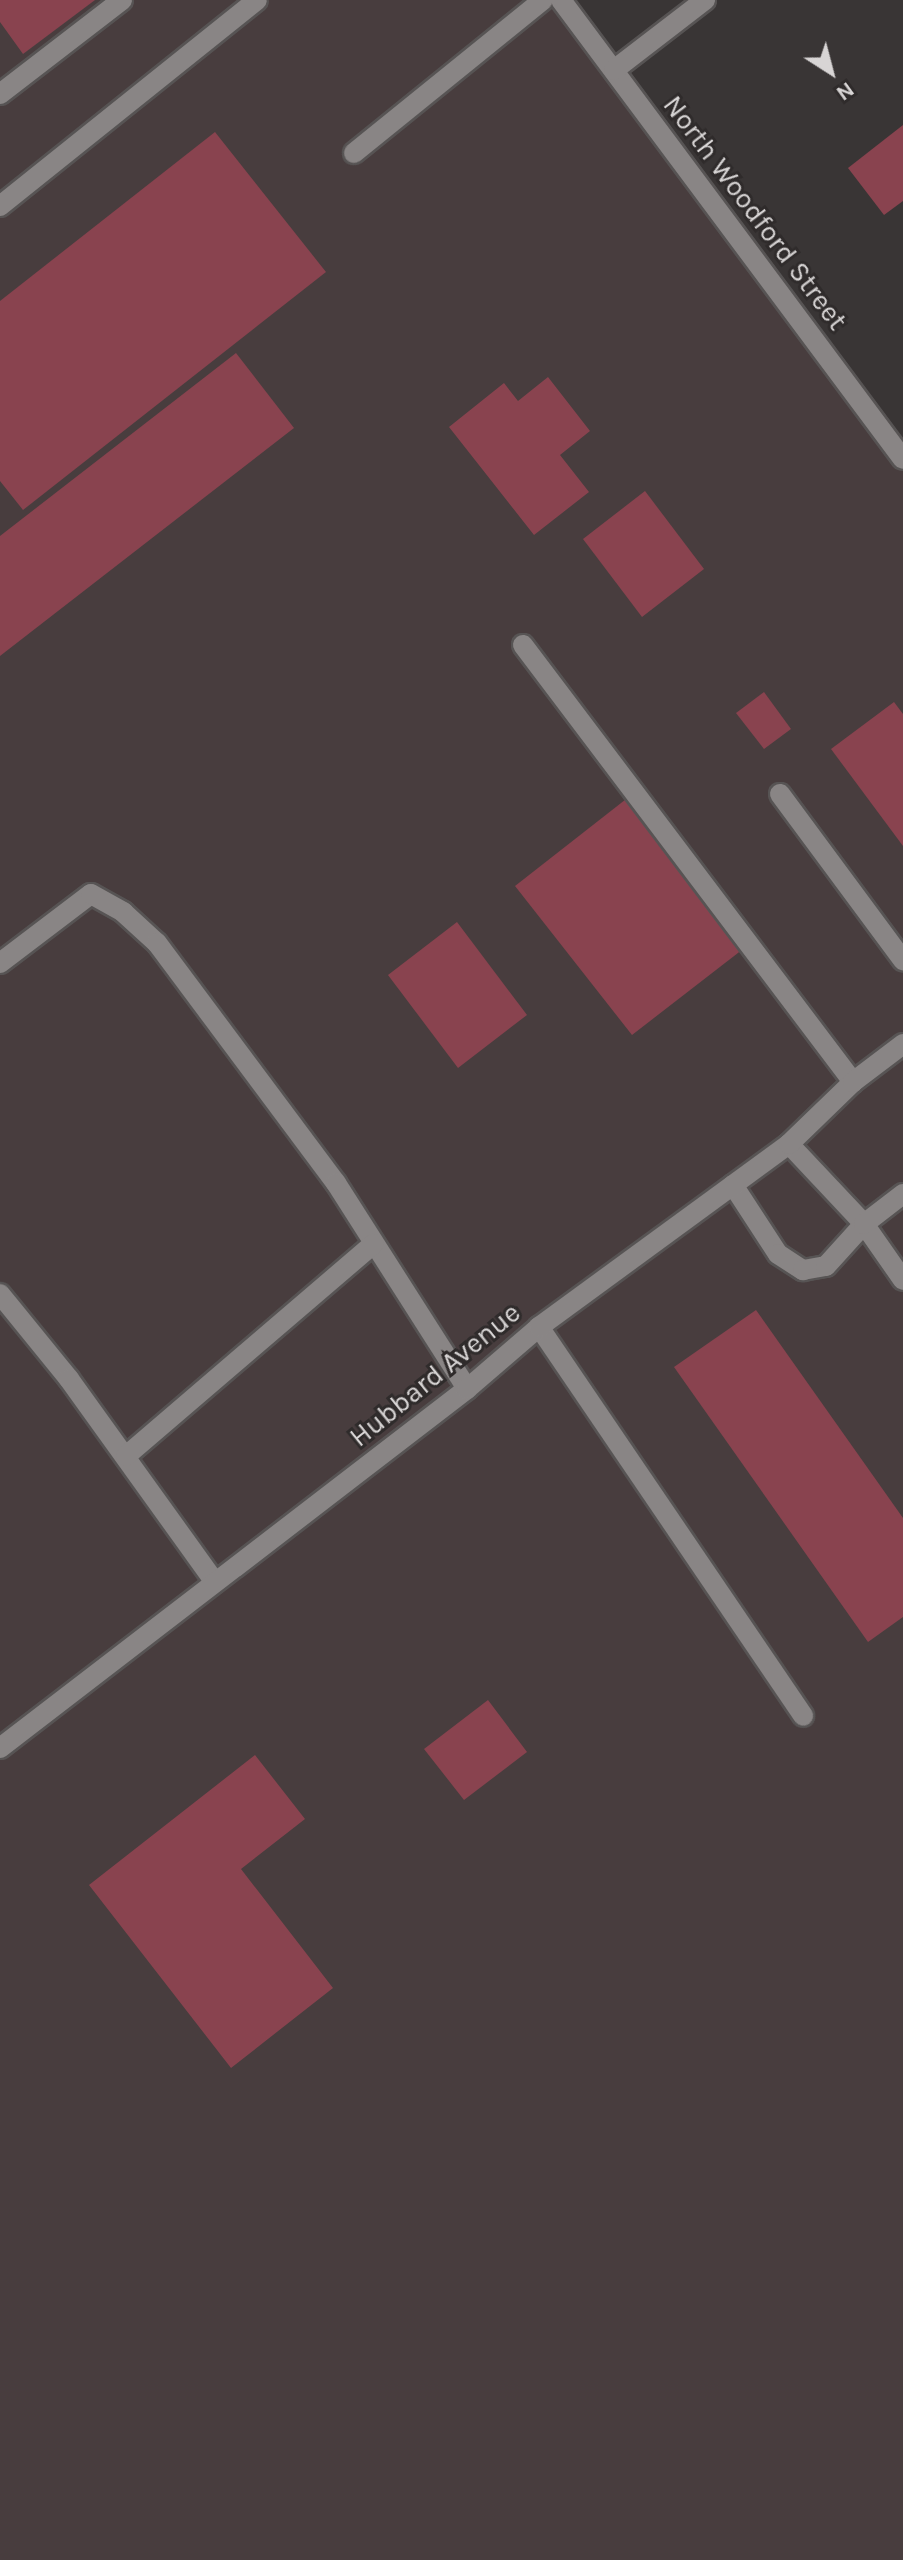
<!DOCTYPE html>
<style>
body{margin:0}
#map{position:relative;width:903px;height:2560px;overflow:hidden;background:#393535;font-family:Karla,sans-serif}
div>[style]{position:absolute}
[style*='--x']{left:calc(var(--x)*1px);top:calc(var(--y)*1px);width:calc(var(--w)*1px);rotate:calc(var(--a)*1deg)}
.built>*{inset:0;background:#483d3e}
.building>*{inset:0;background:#89434f}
.roads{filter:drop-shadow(2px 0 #575454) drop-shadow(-2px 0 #575454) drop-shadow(0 2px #575454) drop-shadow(0 -2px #575454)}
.minor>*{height:20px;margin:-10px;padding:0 10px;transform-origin:10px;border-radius:10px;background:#898585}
span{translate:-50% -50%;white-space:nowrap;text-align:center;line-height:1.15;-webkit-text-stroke:6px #2f2b2b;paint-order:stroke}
.street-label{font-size:28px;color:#d8d5d5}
.north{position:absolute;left:791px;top:32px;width:80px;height:80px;-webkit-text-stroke:6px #2f2b2b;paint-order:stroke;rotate:144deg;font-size:22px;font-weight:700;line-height:32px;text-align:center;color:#d8d5d5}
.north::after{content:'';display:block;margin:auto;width:28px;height:36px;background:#d8d5d5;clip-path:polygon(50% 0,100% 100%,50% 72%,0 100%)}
</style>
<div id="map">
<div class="built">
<div style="clip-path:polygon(0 0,561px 0,903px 459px,903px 2560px,0 2560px)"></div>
</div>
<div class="building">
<div style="clip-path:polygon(0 0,95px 0,23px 54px,0 22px)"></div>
<div style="clip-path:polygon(903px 125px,903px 201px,884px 215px,848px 168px)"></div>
<div style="clip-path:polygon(215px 132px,326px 272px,23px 510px,0 481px,0 301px)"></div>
<div style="clip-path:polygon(236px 353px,294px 428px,0 656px,0 536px)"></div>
<div style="clip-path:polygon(548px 377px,590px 431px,560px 455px,589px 492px,534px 535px,449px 427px,504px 383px,518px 401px)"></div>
<div style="clip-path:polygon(645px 491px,704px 569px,642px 617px,583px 539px)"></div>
<div style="clip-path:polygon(764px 692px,791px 729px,764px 749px,736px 713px)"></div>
<div style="clip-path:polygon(894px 702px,903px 714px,903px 846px,831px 749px)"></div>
<div style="clip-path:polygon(630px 796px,747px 946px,632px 1035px,515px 886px)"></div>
<div style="clip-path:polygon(457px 922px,527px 1015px,458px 1068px,388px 975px)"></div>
<div style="clip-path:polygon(756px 1310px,903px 1518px,903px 1617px,868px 1642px,674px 1367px)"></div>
<div style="clip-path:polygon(488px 1700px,527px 1752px,464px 1800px,424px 1749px)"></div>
<div style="clip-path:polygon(255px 1755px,305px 1819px,241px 1869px,333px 1988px,231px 2068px,89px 1885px)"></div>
</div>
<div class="roads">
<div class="minor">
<div style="--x:561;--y:0;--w:572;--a:53.31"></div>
<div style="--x:614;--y:70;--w:115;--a:-37.6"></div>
<div style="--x:0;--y:94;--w:154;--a:-37.6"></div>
<div style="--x:354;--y:153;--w:243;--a:-39"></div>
<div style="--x:0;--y:206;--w:329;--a:-38.7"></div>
<div style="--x:523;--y:645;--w:548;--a:52.94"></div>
<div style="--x:780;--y:794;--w:207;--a:53.5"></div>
<div style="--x:0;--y:963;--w:114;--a:-37.2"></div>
<div style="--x:91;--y:894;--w:37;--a:29"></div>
<div style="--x:123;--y:912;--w:46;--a:42.4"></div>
<div style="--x:157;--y:943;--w:299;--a:53.3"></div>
<div style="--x:336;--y:1183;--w:244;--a:57.5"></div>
<div style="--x:789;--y:1144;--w:110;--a:46.8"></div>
<div style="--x:864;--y:1224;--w:68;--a:55.1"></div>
<div style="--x:733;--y:1185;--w:82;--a:56.9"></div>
<div style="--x:778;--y:1254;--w:30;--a:33"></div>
<div style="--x:803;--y:1270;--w:23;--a:-10"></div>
<div style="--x:826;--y:1266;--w:57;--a:-47.9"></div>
<div style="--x:864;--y:1224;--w:49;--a:-37.6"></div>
<div style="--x:0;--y:1294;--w:109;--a:50.9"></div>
<div style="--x:69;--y:1379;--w:249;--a:54.3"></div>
<div style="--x:539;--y:1327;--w:470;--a:55.8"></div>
<div style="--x:126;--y:1456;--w:326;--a:-40.6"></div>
<div style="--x:0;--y:1748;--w:589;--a:-37.55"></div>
<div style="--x:467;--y:1389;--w:95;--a:-40.7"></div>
<div style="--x:539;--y:1327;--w:310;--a:-36.2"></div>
<div style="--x:789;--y:1144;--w:89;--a:-44.1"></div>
<div style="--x:853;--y:1082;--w:63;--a:-37.2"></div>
</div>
</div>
<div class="street-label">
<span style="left:755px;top:213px;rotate:53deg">North Woodford Street</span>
<span style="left:435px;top:1375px;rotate:-39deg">Hubbard Avenue</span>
</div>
<div class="north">N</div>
</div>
